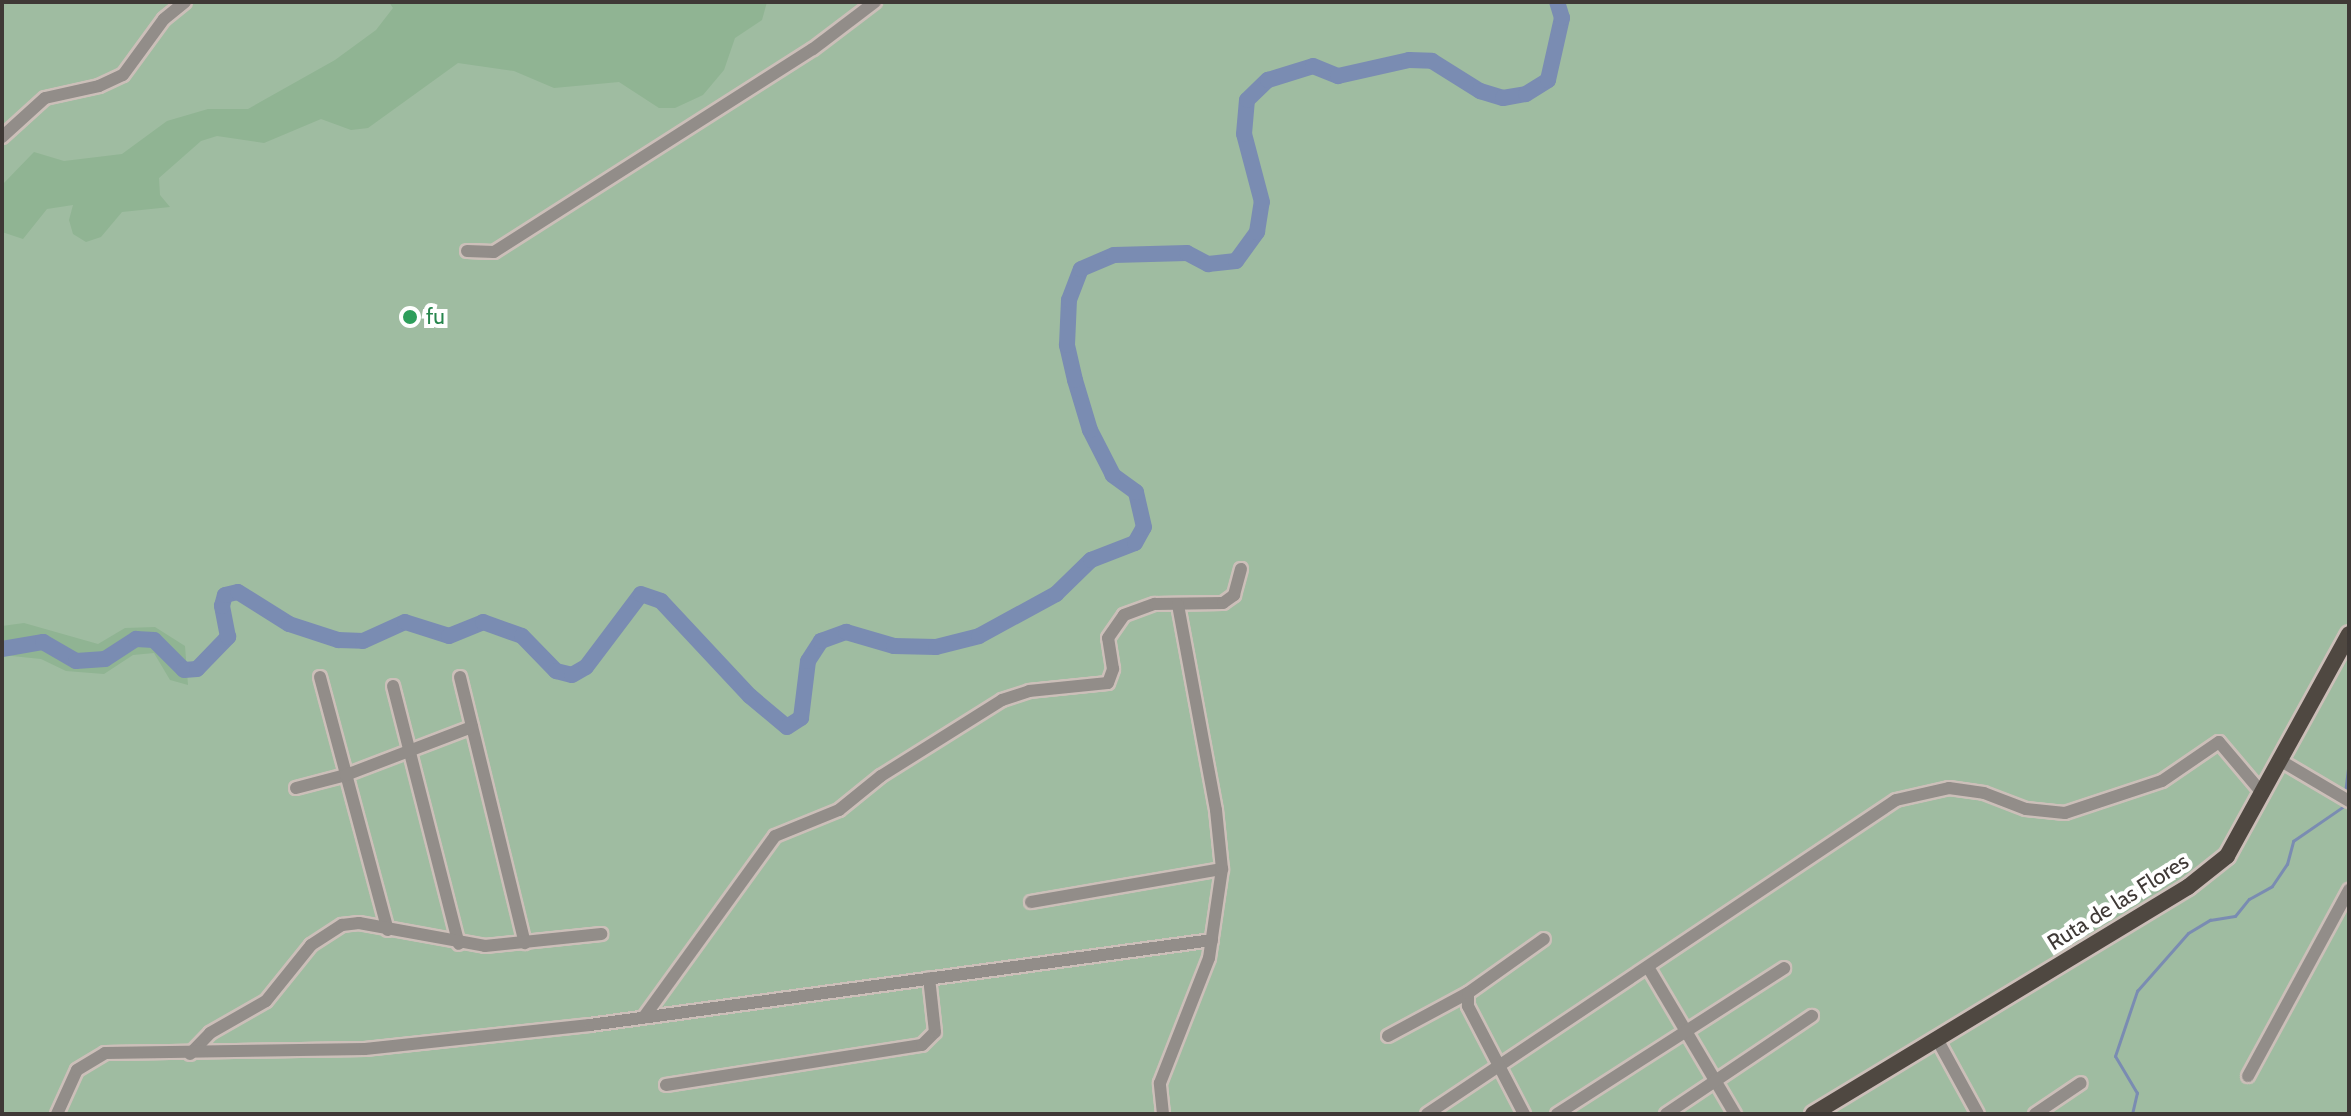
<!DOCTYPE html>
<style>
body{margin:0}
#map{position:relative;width:2351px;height:1116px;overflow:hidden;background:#efe1da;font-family:Cabin,sans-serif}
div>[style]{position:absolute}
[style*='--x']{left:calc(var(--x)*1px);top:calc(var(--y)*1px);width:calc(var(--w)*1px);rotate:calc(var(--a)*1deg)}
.green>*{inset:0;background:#9fbca1}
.forest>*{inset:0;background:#90b493}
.stream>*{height:3px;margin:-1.5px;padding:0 1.5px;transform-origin:1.5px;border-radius:1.5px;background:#7a8cb2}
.river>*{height:16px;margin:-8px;padding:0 8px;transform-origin:8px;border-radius:8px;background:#7a8cb2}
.roads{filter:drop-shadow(2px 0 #ccbfb9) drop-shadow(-2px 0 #ccbfb9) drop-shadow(0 2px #ccbfb9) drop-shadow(0 -2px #ccbfb9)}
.minor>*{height:12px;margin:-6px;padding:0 6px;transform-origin:6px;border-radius:6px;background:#928d89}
.major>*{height:16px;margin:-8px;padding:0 8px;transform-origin:8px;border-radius:8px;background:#4f4841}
.dots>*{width:22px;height:22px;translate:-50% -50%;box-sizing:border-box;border:4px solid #fff;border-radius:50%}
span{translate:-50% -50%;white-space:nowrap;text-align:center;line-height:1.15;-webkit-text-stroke:8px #fff;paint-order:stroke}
.leisure-label{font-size:22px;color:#27864d}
.left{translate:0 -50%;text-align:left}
.street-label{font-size:22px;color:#3f3936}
.frame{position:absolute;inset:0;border:4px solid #3f3936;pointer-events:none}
</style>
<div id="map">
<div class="green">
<div style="clip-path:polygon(2px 2px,2349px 2px,2349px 1114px,2px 1114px)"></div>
</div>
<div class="forest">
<div style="clip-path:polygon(389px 2px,767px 2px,762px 20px,735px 38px,724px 70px,703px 95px,675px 108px,659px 108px,619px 82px,554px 88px,514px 71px,458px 63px,368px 128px,351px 130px,321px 119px,264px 143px,217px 136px,201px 141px,159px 178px,160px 195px,170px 207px,122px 212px,101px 237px,86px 242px,73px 234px,69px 220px,73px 205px,47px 209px,23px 239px,2px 232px,2px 185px,34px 152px,64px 161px,122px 154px,167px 121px,208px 109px,248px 109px,335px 60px,376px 30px,393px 8px)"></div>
<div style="clip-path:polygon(24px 623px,98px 644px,125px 628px,155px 627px,185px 646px,188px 685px,170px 680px,154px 653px,133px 655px,104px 674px,66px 671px,41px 659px,2px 655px,2px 626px)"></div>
</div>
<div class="stream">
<div style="--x:2345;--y:793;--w:31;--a:-83"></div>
<div style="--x:2132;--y:1114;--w:22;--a:-77"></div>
<div style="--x:2137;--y:1093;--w:43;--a:-120.7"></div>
<div style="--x:2115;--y:1056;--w:69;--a:-71.3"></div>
<div style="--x:2137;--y:991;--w:77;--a:-48.7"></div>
<div style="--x:2188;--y:933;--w:26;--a:-31"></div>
<div style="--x:2210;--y:920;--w:25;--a:-9"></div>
<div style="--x:2235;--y:916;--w:22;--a:-51"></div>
<div style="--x:2249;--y:899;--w:26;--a:-29"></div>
<div style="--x:2272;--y:886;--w:27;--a:-56"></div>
<div style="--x:2287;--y:864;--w:24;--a:-75"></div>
<div style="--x:2293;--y:841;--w:62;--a:-34.5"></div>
</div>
<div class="river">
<div style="--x:2;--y:649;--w:42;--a:-9.7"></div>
<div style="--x:43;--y:642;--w:38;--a:30"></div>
<div style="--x:76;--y:661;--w:29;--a:-4"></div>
<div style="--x:105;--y:659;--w:37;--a:-33"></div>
<div style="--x:136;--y:639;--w:18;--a:3"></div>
<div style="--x:154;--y:640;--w:42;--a:45"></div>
<div style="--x:184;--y:670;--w:13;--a:-4"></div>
<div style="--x:197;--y:669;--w:45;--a:-45.9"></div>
<div style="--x:228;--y:637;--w:32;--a:-101"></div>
<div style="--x:222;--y:606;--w:11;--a:-75"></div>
<div style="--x:225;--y:595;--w:13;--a:-13"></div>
<div style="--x:238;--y:592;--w:60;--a:32.1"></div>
<div style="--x:289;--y:624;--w:52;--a:18.1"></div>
<div style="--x:338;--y:640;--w:25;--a:2"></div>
<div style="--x:363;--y:641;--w:46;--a:-24.3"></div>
<div style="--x:405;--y:622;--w:46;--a:17.7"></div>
<div style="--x:449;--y:636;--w:37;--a:-22"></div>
<div style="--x:483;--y:622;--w:41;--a:19.7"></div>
<div style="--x:522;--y:636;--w:49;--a:45.8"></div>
<div style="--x:556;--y:671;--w:16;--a:14"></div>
<div style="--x:572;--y:675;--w:16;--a:-30"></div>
<div style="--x:586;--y:667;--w:91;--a:-53"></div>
<div style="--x:641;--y:594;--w:21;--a:19"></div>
<div style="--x:661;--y:601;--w:130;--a:46.9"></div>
<div style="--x:750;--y:696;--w:48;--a:40"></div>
<div style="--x:787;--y:727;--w:17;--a:-33"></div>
<div style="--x:801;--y:718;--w:57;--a:-83"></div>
<div style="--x:808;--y:661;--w:24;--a:-57"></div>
<div style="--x:821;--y:641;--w:27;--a:-20"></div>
<div style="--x:846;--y:632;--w:50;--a:16.3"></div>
<div style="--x:894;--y:646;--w:42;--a:1.4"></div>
<div style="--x:936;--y:647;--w:44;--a:-14.3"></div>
<div style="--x:979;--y:636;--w:88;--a:-28.6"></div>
<div style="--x:1056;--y:594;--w:49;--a:-44.2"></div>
<div style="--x:1091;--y:560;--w:47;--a:-21.1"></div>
<div style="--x:1135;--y:543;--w:18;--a:-61"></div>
<div style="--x:1144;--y:527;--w:36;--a:-103"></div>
<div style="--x:1136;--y:492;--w:29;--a:-144"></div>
<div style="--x:1113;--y:475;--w:51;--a:-117.1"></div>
<div style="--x:1090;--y:430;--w:52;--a:-106.7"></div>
<div style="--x:1075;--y:380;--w:36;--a:-103"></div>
<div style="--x:1067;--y:345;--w:45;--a:-87.5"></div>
<div style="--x:1069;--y:300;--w:33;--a:-69"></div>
<div style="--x:1081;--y:269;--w:36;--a:-23"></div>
<div style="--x:1114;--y:255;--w:73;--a:-1.6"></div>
<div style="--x:1187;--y:253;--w:24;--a:28"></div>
<div style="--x:1208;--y:264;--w:28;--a:-6"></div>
<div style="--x:1236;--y:261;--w:36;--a:-54"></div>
<div style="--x:1257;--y:232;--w:30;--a:-81"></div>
<div style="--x:1262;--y:202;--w:70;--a:-104.8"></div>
<div style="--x:1244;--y:134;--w:34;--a:-85"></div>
<div style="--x:1247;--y:100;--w:29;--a:-44"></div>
<div style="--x:1268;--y:80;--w:47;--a:-17.3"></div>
<div style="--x:1313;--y:66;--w:27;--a:22"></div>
<div style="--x:1338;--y:76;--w:73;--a:-12.7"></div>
<div style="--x:1409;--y:60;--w:23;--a:2"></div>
<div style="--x:1432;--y:61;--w:57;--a:32"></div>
<div style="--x:1480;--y:91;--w:24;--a:17"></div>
<div style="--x:1503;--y:98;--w:23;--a:-10"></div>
<div style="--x:1526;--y:94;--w:26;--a:-32"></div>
<div style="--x:1548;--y:80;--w:64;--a:-77.3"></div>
<div style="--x:1562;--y:18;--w:17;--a:-107"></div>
</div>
<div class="roads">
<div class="minor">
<div style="--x:2;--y:137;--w:58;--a:-42.2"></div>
<div style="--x:45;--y:98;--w:55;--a:-12.5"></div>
<div style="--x:99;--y:86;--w:26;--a:-25"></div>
<div style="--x:123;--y:75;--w:69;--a:-53.8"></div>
<div style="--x:164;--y:19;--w:27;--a:-39"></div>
<div style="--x:467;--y:251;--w:27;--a:2"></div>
<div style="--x:494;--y:252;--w:378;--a:-32.5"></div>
<div style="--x:813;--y:49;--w:78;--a:-37.2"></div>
<div style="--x:320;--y:677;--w:262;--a:75"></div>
<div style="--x:460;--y:677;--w:274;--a:76.3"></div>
<div style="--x:393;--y:686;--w:266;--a:75.7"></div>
<div style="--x:2281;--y:761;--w:79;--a:30.5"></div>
<div style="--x:296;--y:788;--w:52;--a:-14.6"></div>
<div style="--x:346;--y:775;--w:135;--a:-20.9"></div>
<div style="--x:1031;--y:902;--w:194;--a:-9.8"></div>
<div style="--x:1648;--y:967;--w:171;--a:59.4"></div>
<div style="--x:644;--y:1017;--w:223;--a:-54.1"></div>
<div style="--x:775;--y:836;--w:69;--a:-22.1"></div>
<div style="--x:839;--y:810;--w:54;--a:-39"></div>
<div style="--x:881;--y:776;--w:143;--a:-32.1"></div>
<div style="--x:1002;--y:700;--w:28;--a:-18"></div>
<div style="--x:1029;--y:691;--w:79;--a:-5.8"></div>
<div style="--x:1108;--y:683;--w:15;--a:-70"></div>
<div style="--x:1113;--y:669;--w:31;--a:-99"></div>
<div style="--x:1108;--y:638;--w:28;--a:-55"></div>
<div style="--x:1124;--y:615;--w:33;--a:-20"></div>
<div style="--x:1155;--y:604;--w:68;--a:-0.8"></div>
<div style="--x:1223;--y:603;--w:14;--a:-36"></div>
<div style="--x:1234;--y:595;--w:27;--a:-75"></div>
<div style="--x:1388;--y:1036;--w:91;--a:-28.3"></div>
<div style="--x:1937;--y:1039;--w:85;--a:61.3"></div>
<div style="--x:190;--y:1054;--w:29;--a:-46"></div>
<div style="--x:210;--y:1033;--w:64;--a:-29.7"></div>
<div style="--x:266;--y:1001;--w:72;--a:-51.2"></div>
<div style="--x:311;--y:945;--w:37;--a:-33"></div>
<div style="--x:342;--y:925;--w:17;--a:-7"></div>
<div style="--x:359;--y:923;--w:128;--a:10.3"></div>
<div style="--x:485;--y:946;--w:117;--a:-5.9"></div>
<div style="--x:2248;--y:1076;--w:212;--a:-61.5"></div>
<div style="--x:666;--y:1085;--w:259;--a:-8.9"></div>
<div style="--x:922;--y:1045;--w:18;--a:-45"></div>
<div style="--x:935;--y:1032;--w:54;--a:-96.3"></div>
<div style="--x:57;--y:1114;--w:48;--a:-65.6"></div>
<div style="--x:77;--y:1070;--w:33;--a:-31"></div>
<div style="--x:105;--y:1053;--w:260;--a:-0.9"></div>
<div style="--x:365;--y:1049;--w:226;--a:-6.1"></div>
<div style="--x:590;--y:1025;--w:628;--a:-7.78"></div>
<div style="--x:1163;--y:1114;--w:31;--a:-96"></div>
<div style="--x:1160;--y:1083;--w:134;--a:-68.6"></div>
<div style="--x:1209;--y:958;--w:90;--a:-81.7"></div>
<div style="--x:1222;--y:869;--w:59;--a:-95.8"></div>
<div style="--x:1216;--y:810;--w:209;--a:-100.5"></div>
<div style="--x:1427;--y:1114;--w:564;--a:-33.8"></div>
<div style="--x:1896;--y:800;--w:54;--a:-12.8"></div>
<div style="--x:1949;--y:788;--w:35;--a:8"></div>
<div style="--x:1984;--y:793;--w:45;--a:20.9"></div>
<div style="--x:2026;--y:809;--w:39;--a:6"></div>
<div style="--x:2065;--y:813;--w:102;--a:-18.3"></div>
<div style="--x:2162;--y:781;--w:69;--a:-34.4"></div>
<div style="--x:2219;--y:742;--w:68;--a:49.8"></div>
<div style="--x:1524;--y:1114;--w:122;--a:-117.4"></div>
<div style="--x:1468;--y:1006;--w:13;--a:-90"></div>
<div style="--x:1468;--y:993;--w:93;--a:-35.4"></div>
<div style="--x:1557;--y:1114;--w:270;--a:-32.7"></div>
<div style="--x:1666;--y:1114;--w:176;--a:-33.9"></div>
<div style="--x:2035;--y:1114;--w:55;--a:-34"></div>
</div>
<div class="major">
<div style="--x:1813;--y:1114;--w:438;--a:-31.2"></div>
<div style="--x:2188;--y:887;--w:50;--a:-38.5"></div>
<div style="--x:2227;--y:856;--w:253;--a:-61.2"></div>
</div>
</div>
<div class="dots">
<div style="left:410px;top:317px;background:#2e9e5b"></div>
</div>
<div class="leisure-label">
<span class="left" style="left:426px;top:317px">fu</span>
</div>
<div class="street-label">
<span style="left:2118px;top:902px;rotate:-32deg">Ruta de las Flores</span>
</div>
<div class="frame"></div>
</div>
